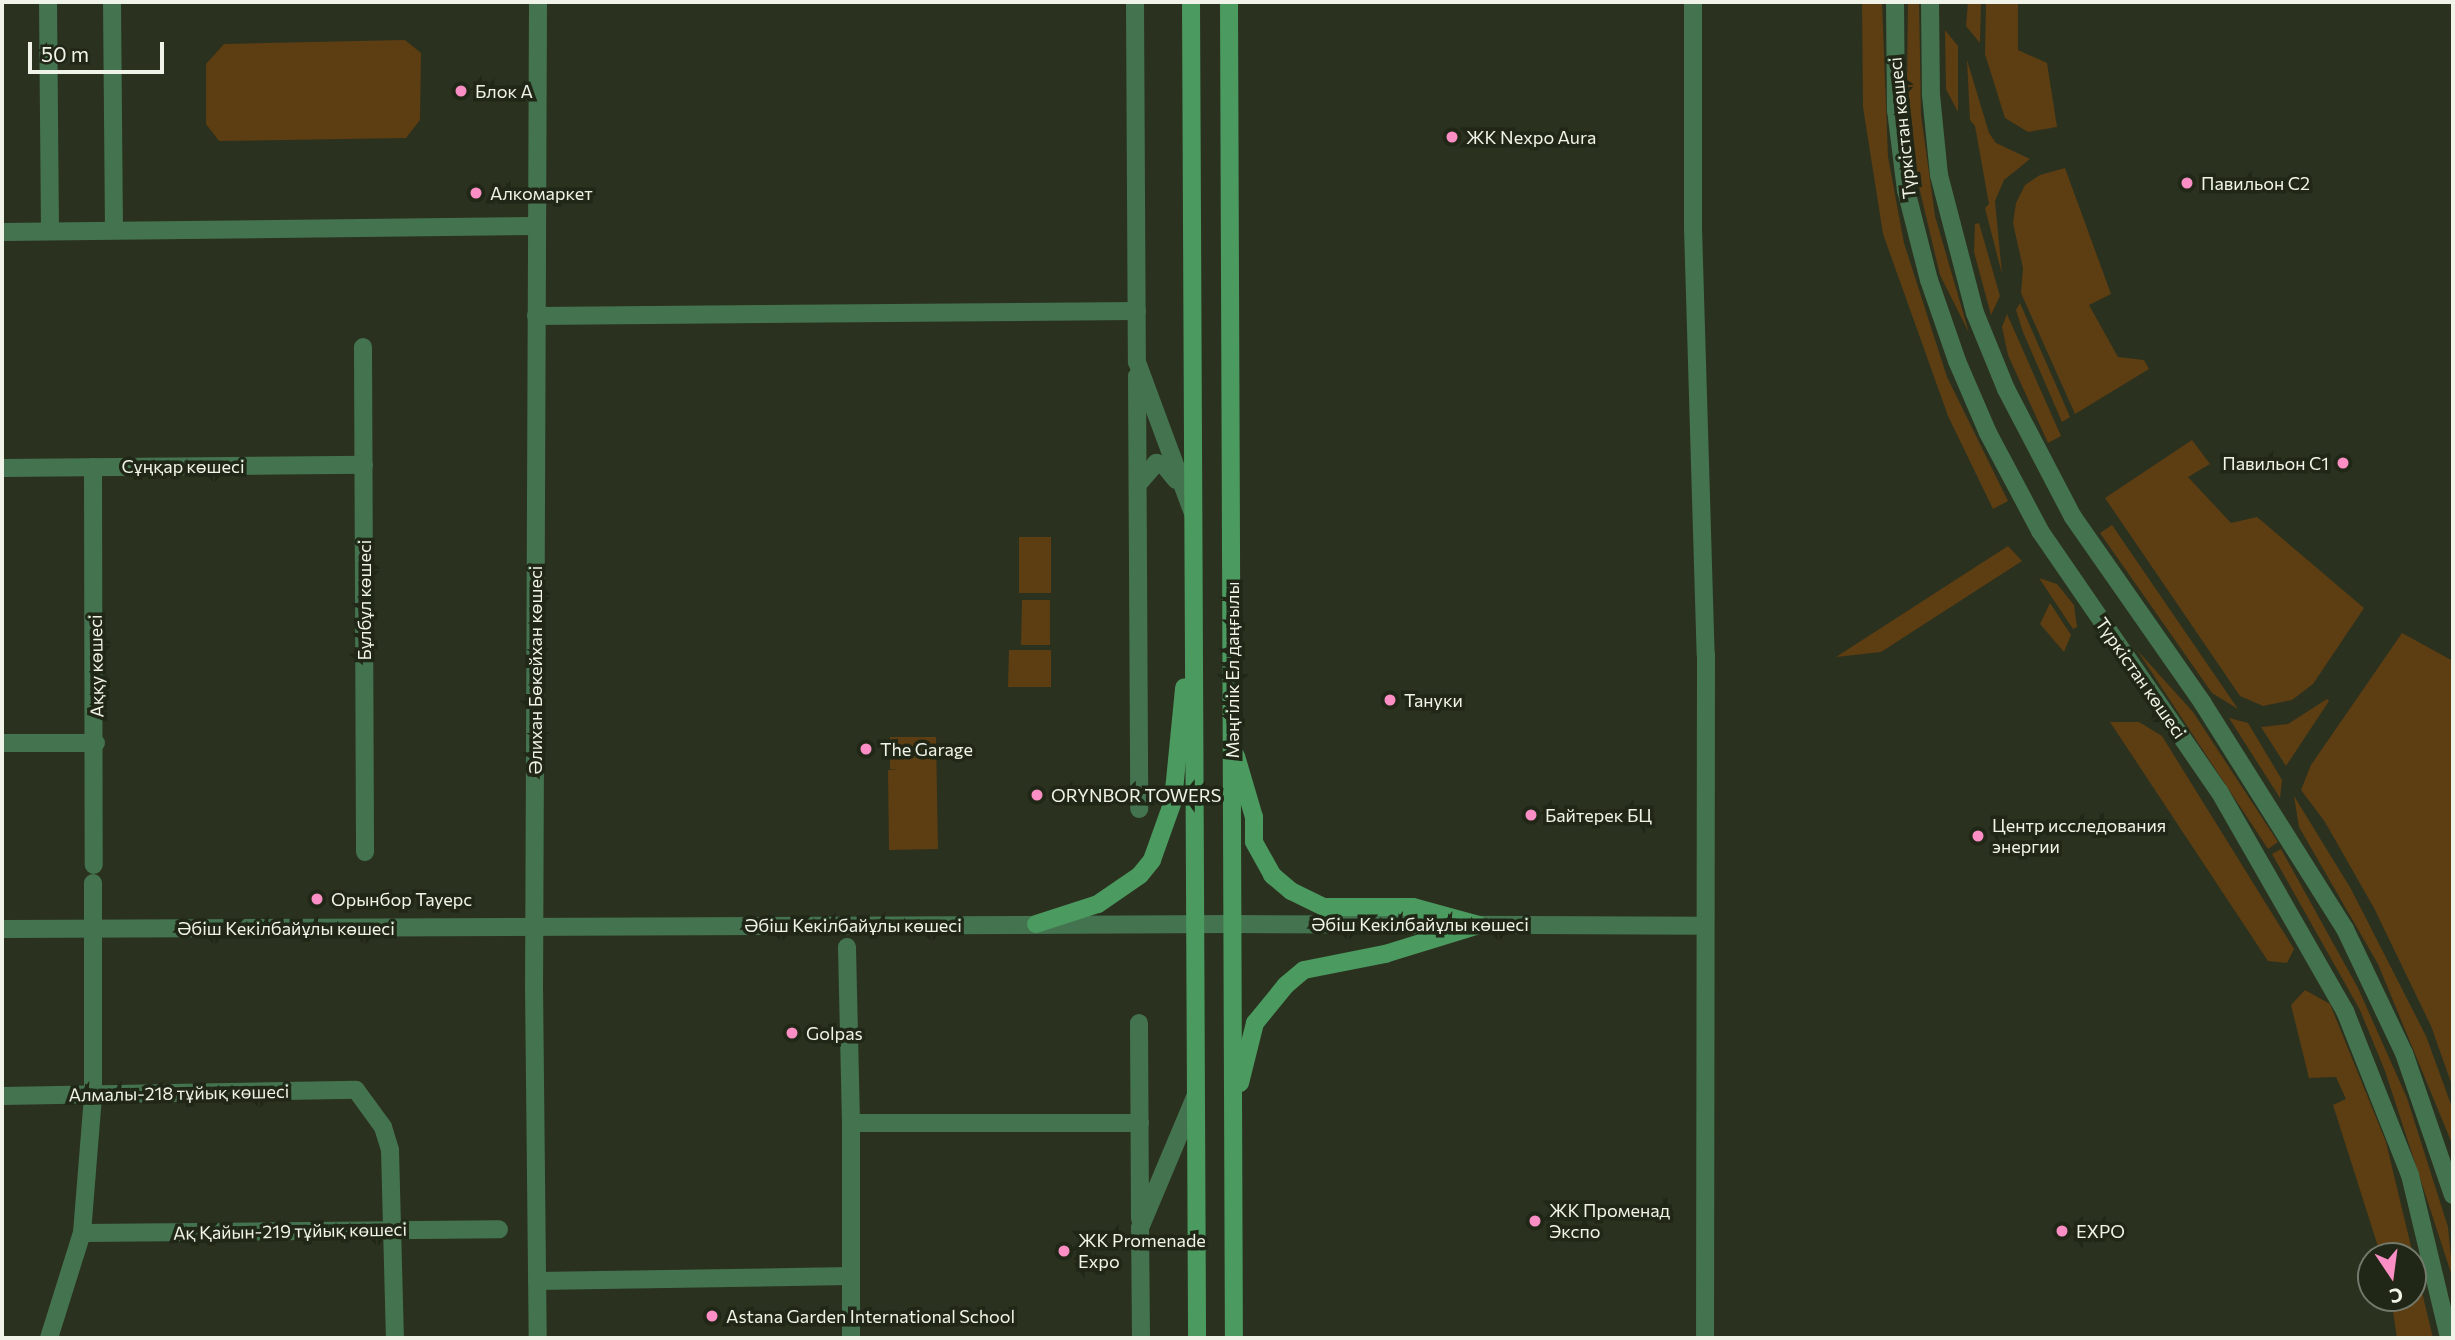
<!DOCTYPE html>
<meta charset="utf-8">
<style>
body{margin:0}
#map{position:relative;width:2455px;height:1340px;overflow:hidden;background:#2b311f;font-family:Commissioner,sans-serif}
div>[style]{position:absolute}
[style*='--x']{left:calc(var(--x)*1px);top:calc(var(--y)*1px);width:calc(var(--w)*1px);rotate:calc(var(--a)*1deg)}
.green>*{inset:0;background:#5d3d12}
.minor>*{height:18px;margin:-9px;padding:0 9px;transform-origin:9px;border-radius:9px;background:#44734f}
.tertiary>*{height:18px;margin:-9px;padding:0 9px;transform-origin:9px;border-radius:9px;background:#44734f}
.secondary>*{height:18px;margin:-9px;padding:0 9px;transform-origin:9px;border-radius:9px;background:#4b9a60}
.dots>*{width:19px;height:19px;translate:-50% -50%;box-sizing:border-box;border:4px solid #212716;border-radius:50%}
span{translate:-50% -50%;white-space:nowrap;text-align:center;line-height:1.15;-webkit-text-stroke:7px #212716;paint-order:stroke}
.poi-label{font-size:18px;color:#eff3e8}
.left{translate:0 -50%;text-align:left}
.right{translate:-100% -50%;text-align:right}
.street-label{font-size:18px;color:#eff3e8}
.frame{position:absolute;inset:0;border:4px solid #eff3e8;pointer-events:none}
.north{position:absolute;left:2357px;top:1242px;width:70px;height:70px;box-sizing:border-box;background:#212716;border:2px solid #73796a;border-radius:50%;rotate:167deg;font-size:19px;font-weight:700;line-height:28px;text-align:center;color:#eff3e8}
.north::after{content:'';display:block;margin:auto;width:24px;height:32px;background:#fb8fc5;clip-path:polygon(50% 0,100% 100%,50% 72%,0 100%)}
.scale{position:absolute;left:28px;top:42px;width:136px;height:32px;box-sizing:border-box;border:4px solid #eff3e8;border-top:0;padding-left:9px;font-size:21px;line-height:24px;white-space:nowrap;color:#eff3e8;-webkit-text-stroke:5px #212716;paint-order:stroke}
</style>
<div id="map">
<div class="green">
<div style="clip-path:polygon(1862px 2px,1882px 2px,1888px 157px,1904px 243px,1947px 377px,2008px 501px,1993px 509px,1948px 416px,1883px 234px,1863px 107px)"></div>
<div style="clip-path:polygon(1908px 2px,1919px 2px,1921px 115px,1935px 216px,1969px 333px,1940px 275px,1919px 187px,1907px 79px)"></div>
<div style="clip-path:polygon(1968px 2px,1981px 2px,1980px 43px,1966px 26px)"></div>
<div style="clip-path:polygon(1986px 2px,2018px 2px,2018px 50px,2047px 63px,2057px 127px,2028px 132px,2005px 118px,1985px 54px)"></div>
<div style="clip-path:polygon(1945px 30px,1958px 46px,1958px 112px,1946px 89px)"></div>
<div style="clip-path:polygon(405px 40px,421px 53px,420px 120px,406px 138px,219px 141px,206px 124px,206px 64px,224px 44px)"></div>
<div style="clip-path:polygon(1967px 60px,1989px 133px,1996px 143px,2030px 159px,2004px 180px,1995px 201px,2002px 274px,1985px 208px,1989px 204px,1975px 126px,1970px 120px)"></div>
<div style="clip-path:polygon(2065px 168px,2111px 294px,2089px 305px,2118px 357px,2144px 360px,2149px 369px,2075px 414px,2021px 293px,2023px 268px,2013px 223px,2016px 203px,2025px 185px,2040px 175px)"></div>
<div style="clip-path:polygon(1979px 223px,2000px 296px,1991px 315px,1974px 252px,1975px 224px)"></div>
<div style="clip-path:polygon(2020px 303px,2070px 417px,2062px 422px,2023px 332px,2016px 310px)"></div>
<div style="clip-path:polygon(2007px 314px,2061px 436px,2048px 443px,2008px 355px,2002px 327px)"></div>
<div style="clip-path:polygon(2192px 440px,2210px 464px,2188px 477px,2231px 523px,2257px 517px,2364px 608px,2313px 684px,2292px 700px,2263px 706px,2240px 696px,2105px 498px)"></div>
<div style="clip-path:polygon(2112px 525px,2238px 709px,2212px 693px,2100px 533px)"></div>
<div style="clip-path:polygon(1019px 537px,1051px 537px,1051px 593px,1019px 593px)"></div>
<div style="clip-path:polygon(2008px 546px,2022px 561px,1881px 652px,1836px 657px)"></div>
<div style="clip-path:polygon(2039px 578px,2057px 584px,2074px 605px,2077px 627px,2073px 629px)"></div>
<div style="clip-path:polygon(1022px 600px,1050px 600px,1050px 645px,1021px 645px)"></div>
<div style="clip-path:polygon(2050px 603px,2071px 635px,2064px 652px,2040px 624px)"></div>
<div style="clip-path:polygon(2402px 633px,2453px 661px,2453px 1088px,2431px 1026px,2374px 908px,2325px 822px,2301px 790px,2311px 765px)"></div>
<div style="clip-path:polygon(1009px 650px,1051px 650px,1051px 687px,1008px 687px)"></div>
<div style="clip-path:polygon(2137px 650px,2193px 712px,2278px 842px,2268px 849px)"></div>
<div style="clip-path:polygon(2327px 699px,2329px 701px,2286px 766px,2261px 727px,2288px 724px)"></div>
<div style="clip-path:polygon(2229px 718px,2248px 723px,2282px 780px,2280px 798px)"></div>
<div style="clip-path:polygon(2110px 722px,2139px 722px,2162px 736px,2294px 949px,2287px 963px,2268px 961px)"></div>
<div style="clip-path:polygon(890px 737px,936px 737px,938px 849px,889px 850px,888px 770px,899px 769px,890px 769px)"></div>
<div style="clip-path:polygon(2294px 796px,2351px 889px,2426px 1036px,2453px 1110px,2453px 1146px,2378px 964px,2299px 827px)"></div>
<div style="clip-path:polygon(2281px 849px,2358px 988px,2407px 1098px,2448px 1227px,2453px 1279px,2385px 1071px,2360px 1010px,2272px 854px)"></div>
<div style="clip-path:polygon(2305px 990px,2330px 1004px,2386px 1142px,2433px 1338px,2397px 1338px,2391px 1298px,2413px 1298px,2413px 1256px,2381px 1256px,2333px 1105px,2346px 1099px,2336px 1077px,2309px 1078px,2291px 1005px)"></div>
</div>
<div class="minor">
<div style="--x:48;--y:2;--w:229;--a:89.5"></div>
<div style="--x:112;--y:2;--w:228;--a:89.5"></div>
<div style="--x:538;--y:2;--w:983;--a:90.23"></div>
<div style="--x:534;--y:985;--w:353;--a:89.4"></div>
<div style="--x:1135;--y:2;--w:360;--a:89.7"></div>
<div style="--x:1137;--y:362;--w:161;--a:69.7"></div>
<div style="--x:1693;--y:2;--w:226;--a:90"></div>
<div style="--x:1693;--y:228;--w:427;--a:88.3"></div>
<div style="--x:1706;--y:655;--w:683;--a:90.08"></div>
<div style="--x:2;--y:232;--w:534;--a:-0.64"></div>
<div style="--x:536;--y:316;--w:601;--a:-0.48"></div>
<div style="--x:363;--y:347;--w:505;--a:89.77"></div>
<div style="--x:1137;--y:376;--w:433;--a:89.7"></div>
<div style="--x:93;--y:467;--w:398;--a:89.9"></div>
<div style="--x:2;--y:468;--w:362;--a:-0.5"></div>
<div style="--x:1138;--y:484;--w:28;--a:-49"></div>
<div style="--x:1156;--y:463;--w:8;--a:14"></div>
<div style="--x:1164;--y:465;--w:19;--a:51"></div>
<div style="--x:2;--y:743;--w:94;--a:0"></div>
<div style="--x:1231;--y:924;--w:473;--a:0.2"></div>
<div style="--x:847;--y:947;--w:176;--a:88.7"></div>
<div style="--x:1139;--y:1023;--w:196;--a:89.7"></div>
<div style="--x:2;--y:1096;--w:354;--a:-1"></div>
<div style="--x:356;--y:1090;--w:46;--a:53.9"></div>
<div style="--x:383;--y:1127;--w:24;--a:73"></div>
<div style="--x:390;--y:1150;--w:188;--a:88.5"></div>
<div style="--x:82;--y:1233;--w:417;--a:-0.5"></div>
<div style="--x:537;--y:1281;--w:314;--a:-0.9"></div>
<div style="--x:49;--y:1338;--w:110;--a:-72.6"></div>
<div style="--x:82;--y:1233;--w:138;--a:-85.4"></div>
<div style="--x:93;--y:1095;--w:212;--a:-90"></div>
<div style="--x:851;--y:1338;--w:215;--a:-90"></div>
<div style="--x:851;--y:1123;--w:289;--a:0"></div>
<div style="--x:1141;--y:1338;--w:110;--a:-90.5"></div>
<div style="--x:1140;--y:1228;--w:144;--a:-67.2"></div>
</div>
<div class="tertiary">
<div style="--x:1895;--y:2;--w:108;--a:89.5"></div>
<div style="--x:1896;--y:110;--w:81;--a:82.9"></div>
<div style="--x:1906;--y:190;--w:93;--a:75.7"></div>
<div style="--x:1929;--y:280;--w:86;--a:70.9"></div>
<div style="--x:1957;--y:361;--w:78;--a:66.7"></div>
<div style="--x:1988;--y:433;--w:111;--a:62"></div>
<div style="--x:2040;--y:531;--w:316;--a:55.5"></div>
<div style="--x:2219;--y:791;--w:254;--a:60.2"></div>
<div style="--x:2345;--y:1011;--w:176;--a:68.4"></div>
<div style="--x:2410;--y:1175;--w:168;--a:76.5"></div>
<div style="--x:1930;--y:2;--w:93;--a:89.4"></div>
<div style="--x:1931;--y:95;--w:80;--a:84.3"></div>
<div style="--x:1939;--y:175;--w:143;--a:75.4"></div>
<div style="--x:1975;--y:313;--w:82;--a:67.8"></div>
<div style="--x:2006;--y:389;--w:144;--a:62.4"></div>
<div style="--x:2073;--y:517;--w:226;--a:55.1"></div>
<div style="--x:2202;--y:702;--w:268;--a:57.8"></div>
<div style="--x:2345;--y:929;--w:137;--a:64.6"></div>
<div style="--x:2404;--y:1053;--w:150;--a:71"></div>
<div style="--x:2;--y:929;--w:1229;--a:-0.23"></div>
</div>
<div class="secondary">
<div style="--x:1191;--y:2;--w:1336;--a:89.74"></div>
<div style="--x:1229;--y:2;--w:1336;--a:89.79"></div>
<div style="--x:1236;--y:756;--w:64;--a:73.6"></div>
<div style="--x:1254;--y:817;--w:25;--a:90"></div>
<div style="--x:1254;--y:842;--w:38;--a:61"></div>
<div style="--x:1272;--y:875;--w:25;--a:40"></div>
<div style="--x:1291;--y:891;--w:37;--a:26"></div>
<div style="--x:1324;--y:907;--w:89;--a:0"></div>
<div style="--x:1413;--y:907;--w:68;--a:15.3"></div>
<div style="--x:1036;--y:924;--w:65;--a:-17.9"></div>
<div style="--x:1098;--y:904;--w:51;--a:-34.6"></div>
<div style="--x:1140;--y:875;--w:19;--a:-51"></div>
<div style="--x:1152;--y:860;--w:63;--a:-70.4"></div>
<div style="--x:1173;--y:801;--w:114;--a:-84.4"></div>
<div style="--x:1240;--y:1083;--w:62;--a:-76"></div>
<div style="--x:1255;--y:1023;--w:49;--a:-50.8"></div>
<div style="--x:1286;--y:985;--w:23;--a:-40"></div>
<div style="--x:1304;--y:970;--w:83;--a:-11.2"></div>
<div style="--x:1385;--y:954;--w:98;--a:-17.1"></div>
</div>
<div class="dots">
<div style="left:461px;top:91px;background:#fb8fc5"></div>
<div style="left:1452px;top:137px;background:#fb8fc5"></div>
<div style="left:2187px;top:183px;background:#fb8fc5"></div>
<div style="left:476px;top:193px;background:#fb8fc5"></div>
<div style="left:2343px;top:463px;background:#fb8fc5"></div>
<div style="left:1390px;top:700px;background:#fb8fc5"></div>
<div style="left:866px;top:749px;background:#fb8fc5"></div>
<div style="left:1037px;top:795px;background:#fb8fc5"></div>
<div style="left:1531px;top:815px;background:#fb8fc5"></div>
<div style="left:1978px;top:836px;background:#fb8fc5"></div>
<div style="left:317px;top:899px;background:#fb8fc5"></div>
<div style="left:792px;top:1033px;background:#fb8fc5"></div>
<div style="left:1535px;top:1221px;background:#fb8fc5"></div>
<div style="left:2062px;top:1231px;background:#fb8fc5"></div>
<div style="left:1064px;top:1251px;background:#fb8fc5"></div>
<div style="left:712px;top:1316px;background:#fb8fc5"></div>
</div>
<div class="poi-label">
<span class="left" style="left:475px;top:91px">Блок А</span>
<span class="left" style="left:1466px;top:137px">ЖК Nexpo Aura</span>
<span class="left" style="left:2201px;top:183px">Павильон С2</span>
<span class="left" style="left:490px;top:193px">Алкомаркет</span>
<span class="right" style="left:2329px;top:463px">Павильон С1</span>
<span class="left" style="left:1404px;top:700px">Тануки</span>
<span class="left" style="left:880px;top:749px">The Garage</span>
<span class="left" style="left:1051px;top:795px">ORYNBOR TOWERS</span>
<span class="left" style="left:1545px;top:815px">Байтерек БЦ</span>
<span class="left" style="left:1992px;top:836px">Центр исследования<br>энергии</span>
<span class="left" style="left:331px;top:899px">Орынбор Тауерс</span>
<span class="left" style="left:806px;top:1033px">Golpas</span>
<span class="left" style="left:1549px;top:1221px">ЖК Променад<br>Экспо</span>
<span class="left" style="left:2076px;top:1231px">EXPO</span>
<span class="left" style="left:1078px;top:1251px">ЖК Promenade<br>Expo</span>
<span class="left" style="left:726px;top:1316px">Astana Garden International School</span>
</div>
<div class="street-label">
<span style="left:1902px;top:128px;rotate:-96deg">Түркістан көшесі</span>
<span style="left:183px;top:466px">Сұңқар көшесі</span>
<span style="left:364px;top:600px;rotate:-90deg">Бұлбұл көшесі</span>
<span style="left:96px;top:666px;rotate:-91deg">Аққу көшесі</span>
<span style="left:535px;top:670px;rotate:-90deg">Әлихан Бөкейхан көшесі</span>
<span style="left:1232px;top:670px;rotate:-90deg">Мәңгілік Ел даңғылы</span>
<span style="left:2141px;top:678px;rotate:55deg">Түркістан көшесі</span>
<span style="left:1420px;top:924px">Әбіш Кекілбайұлы көшесі</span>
<span style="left:853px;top:925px">Әбіш Кекілбайұлы көшесі</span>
<span style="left:286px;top:928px">Әбіш Кекілбайұлы көшесі</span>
<span style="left:179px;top:1093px;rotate:-1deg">Алмалы-218 тұйық көшесі</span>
<span style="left:290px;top:1231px;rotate:-1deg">Ақ Қайын-219 тұйық көшесі</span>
</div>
<div class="frame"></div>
<div class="north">С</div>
<div class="scale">50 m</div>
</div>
